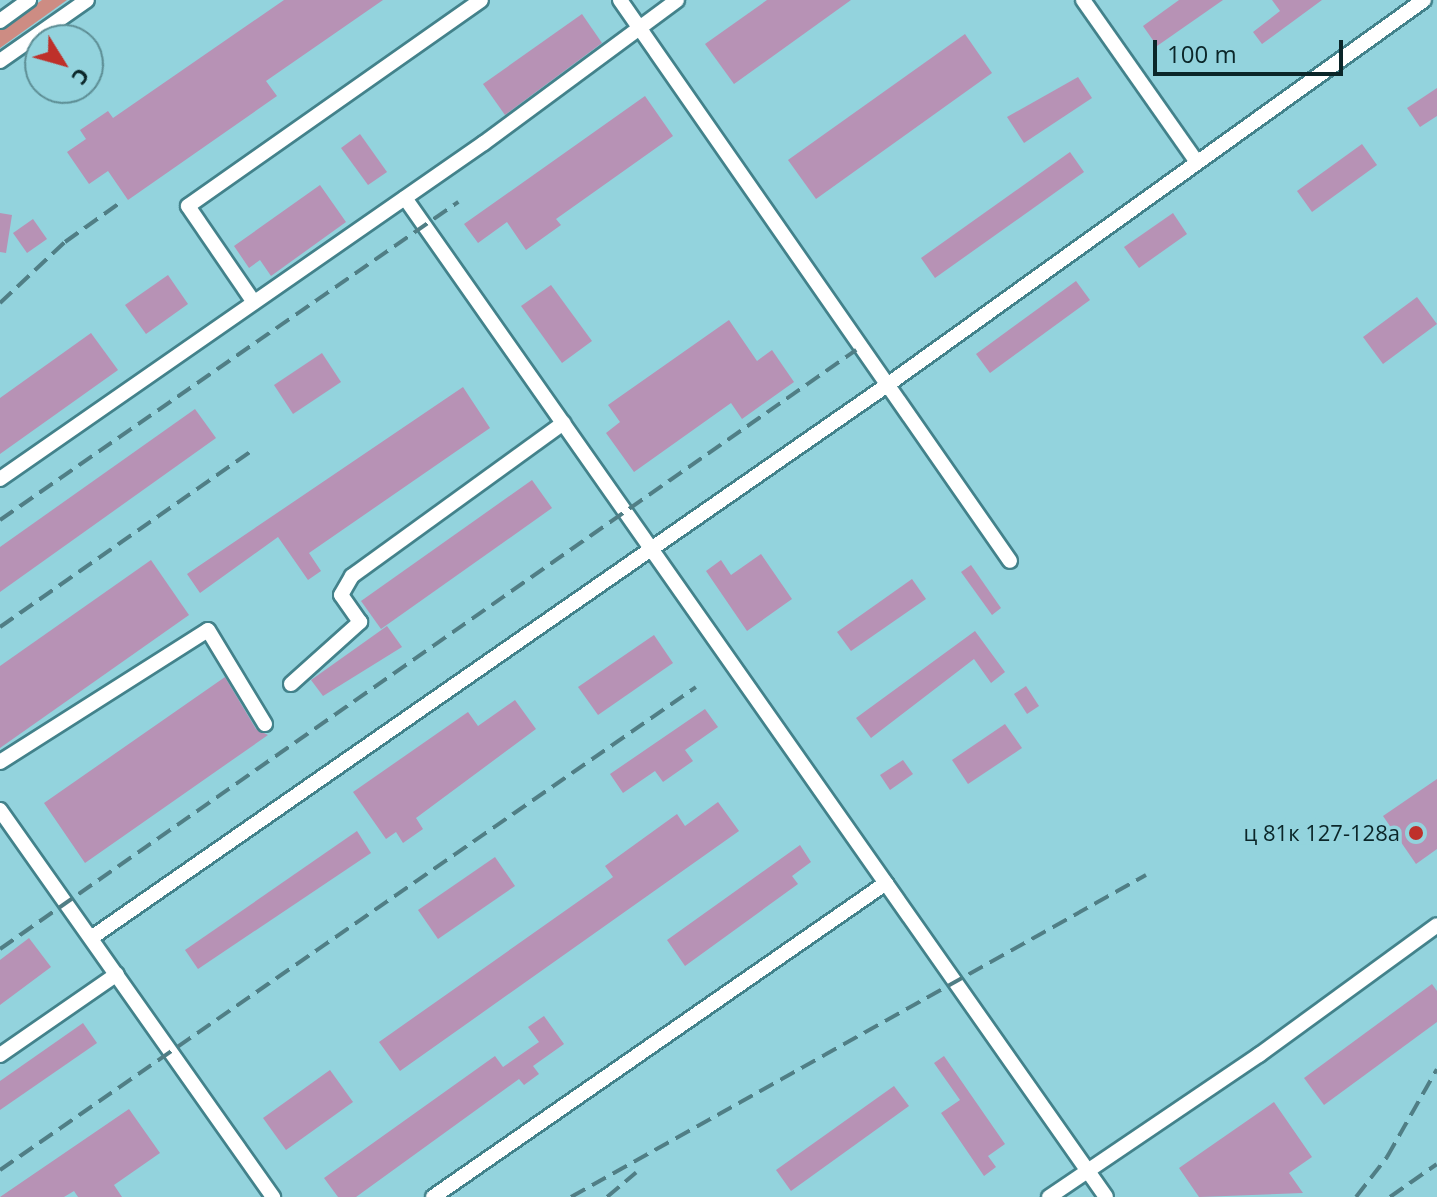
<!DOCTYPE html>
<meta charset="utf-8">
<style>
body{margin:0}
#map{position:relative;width:1437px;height:1197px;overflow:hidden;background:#93d3dd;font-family:"Open Sans",sans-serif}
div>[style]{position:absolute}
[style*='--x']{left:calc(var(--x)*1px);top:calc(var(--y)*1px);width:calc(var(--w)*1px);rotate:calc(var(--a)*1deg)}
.green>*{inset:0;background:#cd8c83}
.building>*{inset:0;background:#b792b5}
.roads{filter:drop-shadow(2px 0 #43828b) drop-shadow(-2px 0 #43828b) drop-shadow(0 2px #43828b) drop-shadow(0 -2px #43828b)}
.minor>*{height:14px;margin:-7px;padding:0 7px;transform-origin:7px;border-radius:7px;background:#fff}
.rail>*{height:4px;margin-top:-2px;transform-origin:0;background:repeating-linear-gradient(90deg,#507e85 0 16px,transparent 0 24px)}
.dots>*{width:22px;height:22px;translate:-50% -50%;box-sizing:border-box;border:4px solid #93d3dd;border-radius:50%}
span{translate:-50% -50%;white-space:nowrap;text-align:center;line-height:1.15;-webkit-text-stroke:7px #93d3dd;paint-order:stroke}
.poi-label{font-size:22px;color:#0b2629}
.right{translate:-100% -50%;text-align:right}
.north{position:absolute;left:24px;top:24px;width:80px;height:80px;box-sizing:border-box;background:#93d3dd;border:2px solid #5d8e95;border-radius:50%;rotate:127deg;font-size:22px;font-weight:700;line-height:32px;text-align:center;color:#0b2629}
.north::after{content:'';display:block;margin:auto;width:28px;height:36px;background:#be302a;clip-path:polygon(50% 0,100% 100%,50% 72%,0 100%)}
.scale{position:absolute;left:1153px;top:40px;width:190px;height:36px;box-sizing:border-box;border:4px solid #0b2629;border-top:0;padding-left:10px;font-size:24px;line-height:28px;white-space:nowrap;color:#0b2629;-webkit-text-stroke:6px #93d3dd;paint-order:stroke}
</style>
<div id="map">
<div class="green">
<div style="clip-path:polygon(42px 0,67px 0,0 48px,0 30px)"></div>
</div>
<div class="building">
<div style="clip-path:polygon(284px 0,383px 0,266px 81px,277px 96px,128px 200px,108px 171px,89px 184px,67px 152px,86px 139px,80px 130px,108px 111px,113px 118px)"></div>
<div style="clip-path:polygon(767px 0,851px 0,734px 84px,705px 44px)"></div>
<div style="clip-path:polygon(1179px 0,1223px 0,1157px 46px,1143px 26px)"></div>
<div style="clip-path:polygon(1272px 0,1322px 0,1262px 44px,1253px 32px,1280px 11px)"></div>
<div style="clip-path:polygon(582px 14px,602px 43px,505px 115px,483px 84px)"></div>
<div style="clip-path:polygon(965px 34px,992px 73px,816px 199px,788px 160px)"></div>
<div style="clip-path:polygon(1078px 77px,1092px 98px,1024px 143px,1007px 117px)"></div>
<div style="clip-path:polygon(1437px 88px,1437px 116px,1420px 127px,1407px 108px)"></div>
<div style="clip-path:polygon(645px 96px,673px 136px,556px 219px,561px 225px,526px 250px,507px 222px,478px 243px,464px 224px)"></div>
<div style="clip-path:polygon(360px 134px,387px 172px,368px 185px,341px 148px)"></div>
<div style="clip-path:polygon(1362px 144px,1377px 165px,1312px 212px,1297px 191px)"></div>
<div style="clip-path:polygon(1070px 152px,1084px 172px,935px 278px,921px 258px)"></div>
<div style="clip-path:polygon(320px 185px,346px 222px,271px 276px,260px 260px,249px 268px,234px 246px)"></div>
<div style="clip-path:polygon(0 213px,12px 215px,6px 253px,0 252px)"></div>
<div style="clip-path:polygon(1173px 213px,1187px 234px,1139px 268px,1124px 247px)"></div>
<div style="clip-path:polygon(33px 219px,47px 239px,27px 253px,13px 233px)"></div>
<div style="clip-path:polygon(168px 275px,188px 304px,146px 334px,125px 305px)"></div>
<div style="clip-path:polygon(1076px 281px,1090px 300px,990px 373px,976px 354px)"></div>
<div style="clip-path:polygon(551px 285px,592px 341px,562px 363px,521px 306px)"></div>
<div style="clip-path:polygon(1417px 297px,1437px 324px,1383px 364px,1363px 337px)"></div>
<div style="clip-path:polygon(729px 320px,757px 361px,772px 350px,794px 382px,742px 419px,731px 403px,634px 472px,606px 433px,620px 422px,608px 405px)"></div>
<div style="clip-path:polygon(91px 333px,118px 370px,0 454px,0 398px)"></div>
<div style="clip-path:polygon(322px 353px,341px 382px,293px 414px,274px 385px)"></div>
<div style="clip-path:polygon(463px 387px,490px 428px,309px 553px,321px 571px,308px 580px,278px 537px,200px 593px,187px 574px)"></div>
<div style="clip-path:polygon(195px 409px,216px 438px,0 592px,0 547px)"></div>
<div style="clip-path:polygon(532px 480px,552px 508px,381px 629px,361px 601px)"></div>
<div style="clip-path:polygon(761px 554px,792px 599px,747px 631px,706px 571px,721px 560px,731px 575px)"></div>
<div style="clip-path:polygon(151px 560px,189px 615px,0 748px,0 666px)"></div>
<div style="clip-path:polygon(971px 565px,1001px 608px,992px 615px,961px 572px)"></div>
<div style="clip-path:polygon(912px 579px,926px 599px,851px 651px,837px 632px)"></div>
<div style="clip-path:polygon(387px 626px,402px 647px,323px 696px,311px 680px)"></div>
<div style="clip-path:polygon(975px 631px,1005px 672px,991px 683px,974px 659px,871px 738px,856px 718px)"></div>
<div style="clip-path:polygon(654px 635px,673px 663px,598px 715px,578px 687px)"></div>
<div style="clip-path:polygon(225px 677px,256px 729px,268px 735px,85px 863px,44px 803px)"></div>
<div style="clip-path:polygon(1026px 686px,1039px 706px,1027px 714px,1014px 694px)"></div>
<div style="clip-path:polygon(515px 700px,536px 729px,416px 818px,423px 829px,403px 843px,396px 832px,386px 839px,353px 792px,468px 712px,478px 726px)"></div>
<div style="clip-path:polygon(705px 709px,718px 727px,685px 750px,693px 761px,663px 782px,655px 771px,623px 793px,610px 774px)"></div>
<div style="clip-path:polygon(1005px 724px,1022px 748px,968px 784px,952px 760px)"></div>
<div style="clip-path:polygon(903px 760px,913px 774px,890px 790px,880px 775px)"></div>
<div style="clip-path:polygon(1437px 779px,1437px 849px,1416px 864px,1383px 816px)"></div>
<div style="clip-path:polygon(718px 802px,739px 831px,400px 1071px,379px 1042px,613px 877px,605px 866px,677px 814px,685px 826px)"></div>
<div style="clip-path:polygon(357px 831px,371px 853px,198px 969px,185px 950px)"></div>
<div style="clip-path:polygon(800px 845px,811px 862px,792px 876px,798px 884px,685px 966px,667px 940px)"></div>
<div style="clip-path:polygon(495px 857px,515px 886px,438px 939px,418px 910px)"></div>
<div style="clip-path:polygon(29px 938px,51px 967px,0 1005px,0 960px)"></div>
<div style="clip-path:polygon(1432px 984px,1437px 991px,1437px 1022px,1324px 1105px,1304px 1078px)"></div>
<div style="clip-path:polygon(544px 1016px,564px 1044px,533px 1066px,539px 1074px,524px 1085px,519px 1079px,356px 1197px,338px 1197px,324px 1178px,495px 1056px,503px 1067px,539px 1042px,528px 1027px)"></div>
<div style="clip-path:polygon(83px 1023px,97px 1043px,0 1110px,0 1081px)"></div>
<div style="clip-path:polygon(944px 1056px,1005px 1144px,988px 1156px,996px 1167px,984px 1176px,941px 1113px,960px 1100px,934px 1063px)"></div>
<div style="clip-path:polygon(330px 1070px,353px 1102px,286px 1150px,263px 1118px)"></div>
<div style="clip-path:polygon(894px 1086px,909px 1106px,791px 1191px,776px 1170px)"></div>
<div style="clip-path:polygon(1274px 1102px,1312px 1157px,1289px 1173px,1303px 1193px,1199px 1197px,1179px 1168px)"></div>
<div style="clip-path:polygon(129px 1109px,160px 1153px,114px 1185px,122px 1197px,78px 1197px,74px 1191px,64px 1197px,0 1197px)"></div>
</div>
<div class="roads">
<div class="minor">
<div style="--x:620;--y:0;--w:683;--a:55.19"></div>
<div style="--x:1083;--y:0;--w:198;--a:54.9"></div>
<div style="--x:0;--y:21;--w:36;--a:-36"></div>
<div style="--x:0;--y:61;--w:106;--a:-35"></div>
<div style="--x:405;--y:198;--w:1220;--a:54.94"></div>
<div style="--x:253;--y:301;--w:115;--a:-124.4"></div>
<div style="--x:188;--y:206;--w:358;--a:-35.1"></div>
<div style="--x:0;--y:479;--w:589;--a:-34.77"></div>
<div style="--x:484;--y:143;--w:240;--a:-36.5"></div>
<div style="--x:291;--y:684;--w:93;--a:-41.9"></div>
<div style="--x:360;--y:622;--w:33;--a:-125"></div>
<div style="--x:341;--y:595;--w:22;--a:-60"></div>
<div style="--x:352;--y:576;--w:261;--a:-35.9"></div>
<div style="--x:0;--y:762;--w:246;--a:-32.4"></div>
<div style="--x:208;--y:630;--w:110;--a:58.8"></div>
<div style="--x:0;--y:810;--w:474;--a:54.8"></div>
<div style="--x:91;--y:938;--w:973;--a:-34.78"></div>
<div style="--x:890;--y:383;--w:657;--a:-35.65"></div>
<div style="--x:0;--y:1055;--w:142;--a:-34.7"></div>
<div style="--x:433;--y:1197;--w:551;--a:-34.73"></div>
<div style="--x:1049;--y:1197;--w:254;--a:-34.1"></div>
<div style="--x:1259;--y:1055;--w:220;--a:-36.1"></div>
</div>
</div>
<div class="rail">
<div style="--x:0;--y:303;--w:89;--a:-43.2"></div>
<div style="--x:65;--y:242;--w:69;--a:-35.5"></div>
<div style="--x:0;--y:520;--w:558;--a:-34.77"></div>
<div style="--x:0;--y:627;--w:309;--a:-35"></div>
<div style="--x:0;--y:949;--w:1045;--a:-34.98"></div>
<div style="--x:0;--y:1170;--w:847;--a:-34.76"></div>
<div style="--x:571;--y:1197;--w:659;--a:-29.25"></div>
<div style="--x:607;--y:1197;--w:38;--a:-40"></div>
<div style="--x:1356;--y:1197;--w:51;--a:-52.2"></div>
<div style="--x:1387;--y:1157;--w:101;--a:-60.4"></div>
<div style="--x:1390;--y:1197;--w:57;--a:-35.1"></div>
</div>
<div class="dots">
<div style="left:1416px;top:833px;background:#be302a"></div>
</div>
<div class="poi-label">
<span class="right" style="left:1400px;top:833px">ц 81к 127-128а</span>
</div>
<div class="north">С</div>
<div class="scale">100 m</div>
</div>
